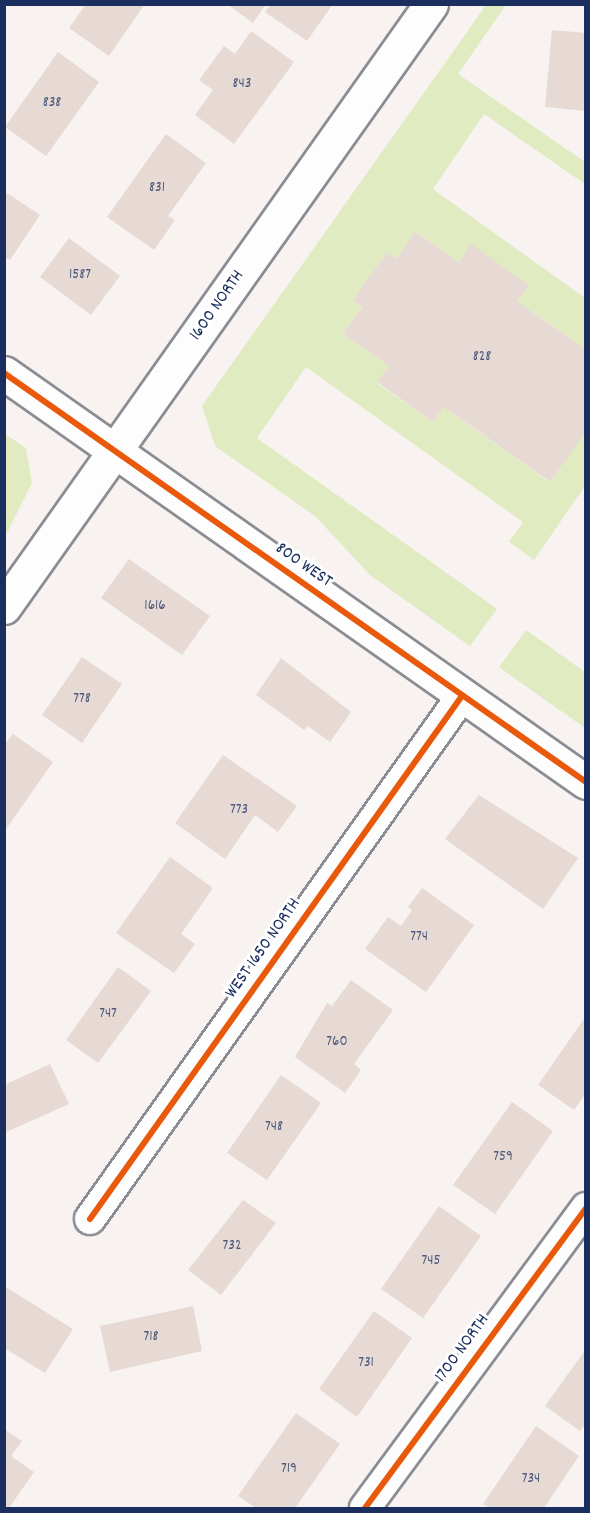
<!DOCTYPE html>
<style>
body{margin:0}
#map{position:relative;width:590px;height:1513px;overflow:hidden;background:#f8f2f0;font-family:Dekko,sans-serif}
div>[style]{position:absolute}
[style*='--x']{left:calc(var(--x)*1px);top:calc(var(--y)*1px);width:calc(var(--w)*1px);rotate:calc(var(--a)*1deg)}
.green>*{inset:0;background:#e1ebc2}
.building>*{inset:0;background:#e7dad5}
.roads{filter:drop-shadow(2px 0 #8b8c94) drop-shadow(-2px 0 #8b8c94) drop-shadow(0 2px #8b8c94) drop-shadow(0 -2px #8b8c94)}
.minor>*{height:30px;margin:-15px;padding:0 15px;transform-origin:15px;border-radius:15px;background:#fefdfd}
.tertiary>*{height:33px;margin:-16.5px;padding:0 16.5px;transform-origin:16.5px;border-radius:16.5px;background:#fefdfd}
.secondary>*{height:33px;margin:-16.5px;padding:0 16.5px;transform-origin:16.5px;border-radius:16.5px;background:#fefdfd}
.cycleway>*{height:6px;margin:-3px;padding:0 3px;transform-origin:3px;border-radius:3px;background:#e8590c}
span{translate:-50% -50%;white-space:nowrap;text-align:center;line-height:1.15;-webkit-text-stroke:6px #fff;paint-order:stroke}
.number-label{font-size:15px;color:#4e5a7c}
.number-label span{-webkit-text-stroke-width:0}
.street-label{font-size:18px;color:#1b2f5e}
.frame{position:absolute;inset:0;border:6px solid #1b2f5e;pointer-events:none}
</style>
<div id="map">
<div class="green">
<div style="clip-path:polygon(486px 5px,506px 5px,458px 74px,585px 162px,585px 184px,484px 114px,433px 189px,585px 298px,585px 350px,517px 301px,529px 285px,471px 245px,459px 262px,415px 232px,396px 259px,386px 253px,353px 300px,362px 307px,343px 334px,389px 366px,377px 383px,433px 422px,444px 407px,549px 482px,585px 431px,585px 486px,534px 560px,509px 542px,523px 522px,306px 367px,257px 438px,497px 609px,470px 646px,370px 575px,315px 516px,215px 446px,202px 406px)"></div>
<div style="clip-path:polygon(5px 434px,26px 448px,32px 483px,5px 537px)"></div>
<div style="clip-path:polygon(526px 630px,585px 672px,585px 728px,499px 667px)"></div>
</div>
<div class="building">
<div style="clip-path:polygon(86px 4px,145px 4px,109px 56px,69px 28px)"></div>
<div style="clip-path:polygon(227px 4px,266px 4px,253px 23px)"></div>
<div style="clip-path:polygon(271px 4px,333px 4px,307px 41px,265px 12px)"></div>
<div style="clip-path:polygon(552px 30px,586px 33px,586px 111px,545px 107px)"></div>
<div style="clip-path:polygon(251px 31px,294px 62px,234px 144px,195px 115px,213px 90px,199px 80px,224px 46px,235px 54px)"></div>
<div style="clip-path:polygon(58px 52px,99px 82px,46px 156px,5px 127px)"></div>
<div style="clip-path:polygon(166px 134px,206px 163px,168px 216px,175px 220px,154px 250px,107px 217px)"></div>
<div style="clip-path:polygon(4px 191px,40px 215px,10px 260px,4px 257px)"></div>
<div style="clip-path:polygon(415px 232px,459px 262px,471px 244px,529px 285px,517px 301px,586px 350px,586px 431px,550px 482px,444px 407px,433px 422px,377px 382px,389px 366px,343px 334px,362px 307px,353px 300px,386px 253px,396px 259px)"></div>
<div style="clip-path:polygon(69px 238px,120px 276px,91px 315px,40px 277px)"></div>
<div style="clip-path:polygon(129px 559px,210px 616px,182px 655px,101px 598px)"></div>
<div style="clip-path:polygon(82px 657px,122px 684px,82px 743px,42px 715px)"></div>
<div style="clip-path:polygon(281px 658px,351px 712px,330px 742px,308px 726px,304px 730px,256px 695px)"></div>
<div style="clip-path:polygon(13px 734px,53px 762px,4px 832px,4px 745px)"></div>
<div style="clip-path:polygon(223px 755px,297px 806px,278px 832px,255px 815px,225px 859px,175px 823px)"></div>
<div style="clip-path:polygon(479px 795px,578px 858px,543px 909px,445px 839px)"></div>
<div style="clip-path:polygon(170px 857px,213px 888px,181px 934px,195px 944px,174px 973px,116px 933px)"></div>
<div style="clip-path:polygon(422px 888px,474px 925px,426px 992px,365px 949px,388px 917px,401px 926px,412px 910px,408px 907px)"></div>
<div style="clip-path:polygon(118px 967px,151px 991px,98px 1063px,66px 1040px)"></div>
<div style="clip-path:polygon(351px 980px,393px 1010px,354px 1064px,361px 1070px,345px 1093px,295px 1057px,327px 1003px,332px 1006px)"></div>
<div style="clip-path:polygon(586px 1016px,586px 1093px,574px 1110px,538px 1085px)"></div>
<div style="clip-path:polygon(50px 1064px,69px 1104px,4px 1133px,4px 1085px)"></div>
<div style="clip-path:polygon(281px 1075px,321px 1103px,267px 1180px,227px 1153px)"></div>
<div style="clip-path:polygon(512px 1102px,553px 1131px,495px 1214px,453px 1185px)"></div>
<div style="clip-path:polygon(243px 1200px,276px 1223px,221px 1295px,188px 1270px)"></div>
<div style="clip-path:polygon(439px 1206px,481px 1236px,423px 1318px,381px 1289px)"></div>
<div style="clip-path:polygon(4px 1286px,73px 1329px,45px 1373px,4px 1348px)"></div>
<div style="clip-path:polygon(193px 1306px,202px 1351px,110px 1372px,100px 1326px)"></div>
<div style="clip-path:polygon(374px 1311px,412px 1338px,357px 1417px,319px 1389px)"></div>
<div style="clip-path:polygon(586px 1349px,586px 1423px,580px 1431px,545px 1406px)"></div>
<div style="clip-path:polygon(296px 1413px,340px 1444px,295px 1508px,256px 1508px,238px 1496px)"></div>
<div style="clip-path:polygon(536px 1426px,579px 1456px,544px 1508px,490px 1508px,483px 1504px)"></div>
<div style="clip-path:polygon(4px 1429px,22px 1441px,11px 1456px,34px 1472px,9px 1508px,4px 1505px)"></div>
</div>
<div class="roads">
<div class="minor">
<div style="--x:90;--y:1219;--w:642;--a:-54.58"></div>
<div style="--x:365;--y:1508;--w:373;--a:-53.6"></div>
</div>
<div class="tertiary">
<div style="--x:4;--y:373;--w:711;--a:35.1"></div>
</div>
<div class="secondary">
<div style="--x:4;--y:607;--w:739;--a:-54.7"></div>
</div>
</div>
<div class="cycleway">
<div style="--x:4;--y:373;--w:711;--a:35.1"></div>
<div style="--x:90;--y:1219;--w:642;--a:-54.58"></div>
<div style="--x:365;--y:1508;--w:373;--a:-53.6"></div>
</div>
<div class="number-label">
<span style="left:242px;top:85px">843</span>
<span style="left:52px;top:104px">838</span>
<span style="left:157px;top:189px">831</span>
<span style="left:80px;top:276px">1587</span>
<span style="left:482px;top:358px">828</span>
<span style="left:155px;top:607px">1616</span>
<span style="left:82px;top:700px">778</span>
<span style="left:239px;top:811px">773</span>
<span style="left:419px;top:938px">774</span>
<span style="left:108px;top:1015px">747</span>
<span style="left:337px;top:1043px">760</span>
<span style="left:274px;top:1128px">748</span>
<span style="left:503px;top:1158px">759</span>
<span style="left:232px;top:1247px">732</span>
<span style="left:431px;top:1262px">745</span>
<span style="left:151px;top:1338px">718</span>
<span style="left:366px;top:1364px">731</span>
<span style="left:289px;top:1470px">719</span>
<span style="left:531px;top:1480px">734</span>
</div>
<div class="street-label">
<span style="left:218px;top:306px;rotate:-55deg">1600 NORTH</span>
<span style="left:303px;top:566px;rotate:35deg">800 WEST</span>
<span style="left:264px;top:949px;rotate:-55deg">WEST 1650 NORTH</span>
<span style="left:463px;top:1349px;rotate:-54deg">1700 NORTH</span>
</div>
<div class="frame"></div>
</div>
